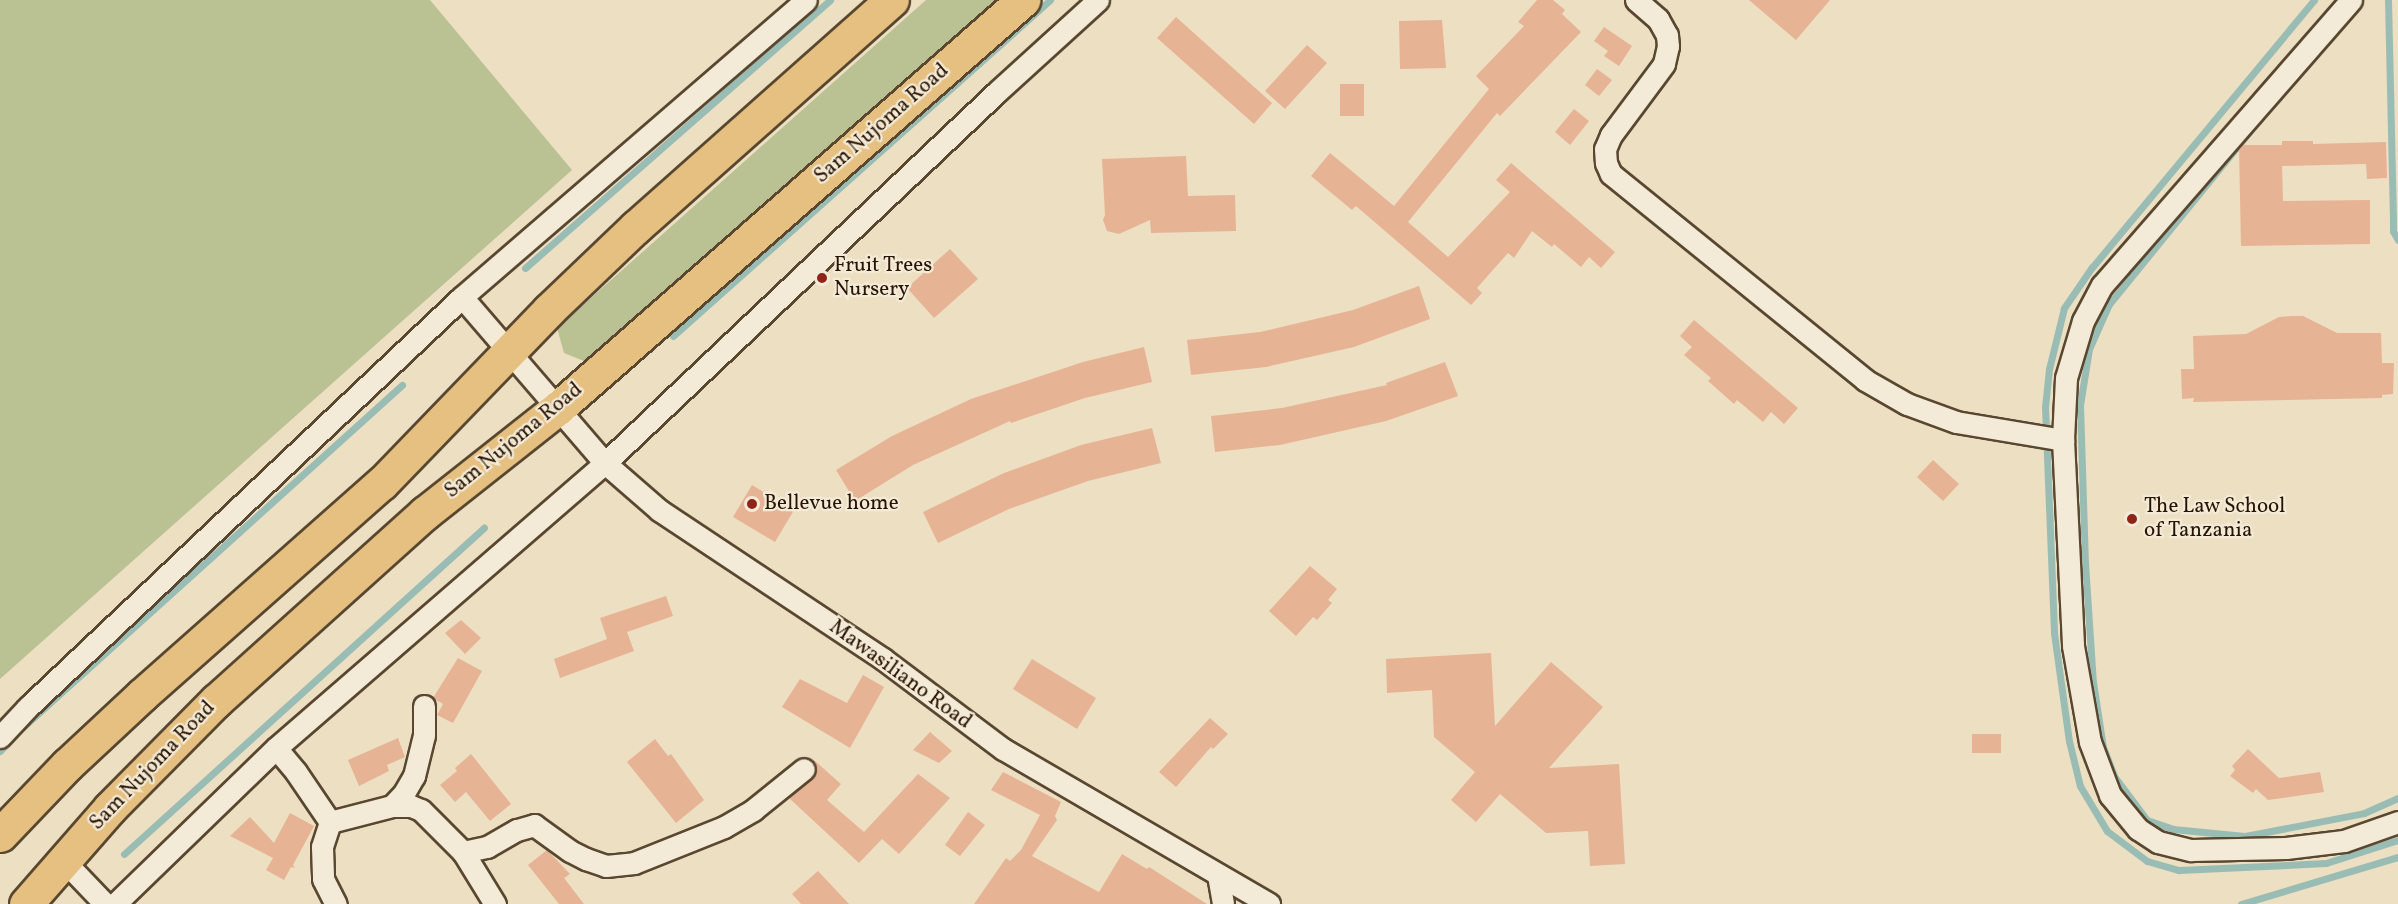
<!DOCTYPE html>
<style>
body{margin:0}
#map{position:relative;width:2398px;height:904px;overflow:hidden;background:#eddfc2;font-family:Vollkorn,serif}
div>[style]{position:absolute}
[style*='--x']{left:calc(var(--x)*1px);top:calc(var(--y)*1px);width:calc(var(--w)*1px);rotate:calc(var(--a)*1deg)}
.green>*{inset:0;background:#bac192}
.stream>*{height:7px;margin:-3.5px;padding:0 3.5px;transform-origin:3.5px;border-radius:3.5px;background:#99bdb4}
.building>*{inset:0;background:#e7b395}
.roads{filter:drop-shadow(2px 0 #594730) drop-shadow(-2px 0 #594730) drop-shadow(0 2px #594730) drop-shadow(0 -2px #594730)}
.street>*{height:21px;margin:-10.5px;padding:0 10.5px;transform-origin:10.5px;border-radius:10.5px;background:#f3ead7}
.primary>*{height:33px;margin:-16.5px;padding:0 16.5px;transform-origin:16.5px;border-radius:16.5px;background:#e6c081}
.dots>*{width:16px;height:16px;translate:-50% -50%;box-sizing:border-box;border:3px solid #f3ead7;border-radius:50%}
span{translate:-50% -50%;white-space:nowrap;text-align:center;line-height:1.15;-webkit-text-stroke:4.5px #f3ead7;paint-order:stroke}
.street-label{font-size:21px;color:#281400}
.poi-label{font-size:21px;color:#281400}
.left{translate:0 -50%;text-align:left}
</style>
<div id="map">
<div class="green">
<div style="clip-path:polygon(0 0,430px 0,572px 170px,0 679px)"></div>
<div style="clip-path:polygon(926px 0,998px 0,589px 363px,564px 353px,557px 328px)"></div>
</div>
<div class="stream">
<div style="--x:2314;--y:0;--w:347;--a:129.7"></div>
<div style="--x:2092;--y:267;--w:50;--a:124.3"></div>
<div style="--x:2064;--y:308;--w:63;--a:103.8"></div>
<div style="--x:2049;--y:369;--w:38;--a:96"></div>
<div style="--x:2045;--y:407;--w:226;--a:87.7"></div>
<div style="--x:2054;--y:633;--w:109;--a:82.1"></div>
<div style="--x:2069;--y:741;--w:46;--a:76.3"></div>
<div style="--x:2080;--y:786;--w:52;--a:59"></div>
<div style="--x:2107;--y:831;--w:50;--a:36.9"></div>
<div style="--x:2147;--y:861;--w:33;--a:16"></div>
<div style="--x:2179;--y:870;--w:147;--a:-2.7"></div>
<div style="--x:2326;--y:863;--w:76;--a:-17.7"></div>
<div style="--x:2388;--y:0;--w:218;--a:88.7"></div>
<div style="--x:2393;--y:218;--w:13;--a:90"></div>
<div style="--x:2393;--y:231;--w:10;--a:61"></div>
<div style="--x:2249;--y:132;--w:222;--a:129.1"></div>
<div style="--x:2109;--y:304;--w:49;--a:114"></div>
<div style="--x:2089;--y:349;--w:57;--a:99.1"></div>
<div style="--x:2080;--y:405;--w:158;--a:88.2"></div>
<div style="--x:2085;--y:563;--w:119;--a:86.2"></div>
<div style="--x:2093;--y:682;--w:66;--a:81.3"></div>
<div style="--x:2103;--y:747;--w:31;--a:69"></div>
<div style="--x:2114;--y:776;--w:55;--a:53.1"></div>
<div style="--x:2147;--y:820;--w:28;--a:19"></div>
<div style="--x:2173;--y:829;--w:72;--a:5.6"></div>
<div style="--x:2245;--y:836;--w:121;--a:-10.9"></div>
<div style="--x:2364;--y:813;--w:37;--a:-24"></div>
<div style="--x:525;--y:268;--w:406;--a:-41.3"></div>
<div style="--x:673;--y:336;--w:505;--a:-41.71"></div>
<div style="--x:22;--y:728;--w:512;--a:-42.07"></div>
<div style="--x:0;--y:751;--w:15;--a:-48"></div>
<div style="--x:124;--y:854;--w:486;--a:-42.2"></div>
<div style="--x:2241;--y:904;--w:164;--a:-16.7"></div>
</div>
<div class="building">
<div style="clip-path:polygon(1537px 0,1553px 0,1565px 10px,1562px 14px,1581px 32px,1500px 116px,1497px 113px,1408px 222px,1448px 257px,1510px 192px,1496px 180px,1511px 163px,1615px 252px,1601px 268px,1589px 257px,1581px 267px,1554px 244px,1552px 247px,1532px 231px,1514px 258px,1508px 253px,1477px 288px,1482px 293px,1471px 305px,1356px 206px,1352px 210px,1311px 176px,1330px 153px,1394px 206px,1489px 89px,1476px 76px,1524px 26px,1518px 22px)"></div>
<div style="clip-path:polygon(1749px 0,1830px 0,1796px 40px)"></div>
<div style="clip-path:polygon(1176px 17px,1272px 103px,1254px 124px,1157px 38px)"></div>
<div style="clip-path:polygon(1442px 20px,1446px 68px,1400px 69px,1399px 21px)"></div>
<div style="clip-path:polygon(1604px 27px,1632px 46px,1619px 66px,1604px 56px,1608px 51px,1594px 41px)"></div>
<div style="clip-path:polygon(1307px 45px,1327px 63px,1285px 109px,1265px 91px)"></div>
<div style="clip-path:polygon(1597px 69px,1612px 80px,1599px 96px,1585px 85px)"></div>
<div style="clip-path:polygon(1340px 84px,1364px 84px,1364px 116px,1340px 116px)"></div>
<div style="clip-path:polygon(1574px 109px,1589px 121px,1570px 145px,1555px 132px)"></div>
<div style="clip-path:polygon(2282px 141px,2313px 141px,2313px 144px,2386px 142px,2387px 178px,2367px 179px,2366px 164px,2282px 166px,2283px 201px,2370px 200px,2370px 244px,2241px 246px,2239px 147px,2241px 145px,2282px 145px)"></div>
<div style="clip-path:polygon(1186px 156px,1188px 196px,1235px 195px,1236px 231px,1151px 233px,1150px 220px,1119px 234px,1107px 231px,1103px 220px,1105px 215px,1102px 159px)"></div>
<div style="clip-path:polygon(950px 249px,978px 279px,934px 318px,907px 288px)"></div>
<div style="clip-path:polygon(1419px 286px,1430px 319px,1354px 347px,1266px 367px,1191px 375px,1187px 340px,1260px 332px,1353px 310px)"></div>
<div style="clip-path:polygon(2291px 316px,2303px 316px,2337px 333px,2381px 333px,2382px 363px,2394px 363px,2393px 394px,2382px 395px,2382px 398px,2193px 402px,2194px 398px,2182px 399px,2181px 369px,2194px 369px,2193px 336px,2246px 334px,2279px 317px)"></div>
<div style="clip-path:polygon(1694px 320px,1798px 408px,1784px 424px,1771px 412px,1763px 422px,1737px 400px,1734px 404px,1708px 381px,1711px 378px,1684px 355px,1692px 347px,1680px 336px)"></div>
<div style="clip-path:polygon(1144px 347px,1152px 382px,1085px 398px,1011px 423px,1010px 421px,913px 465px,855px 501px,836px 470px,892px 436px,971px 399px,1083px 362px)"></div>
<div style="clip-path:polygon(1445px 362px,1458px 396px,1386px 421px,1280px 445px,1215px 452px,1211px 416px,1282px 408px,1387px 385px,1386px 383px)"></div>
<div style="clip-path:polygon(1152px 428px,1161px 463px,1088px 481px,1009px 509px,938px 543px,923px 512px,1004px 473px,1081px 445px)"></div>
<div style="clip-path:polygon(1933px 460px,1959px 484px,1943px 501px,1917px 477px)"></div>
<div style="clip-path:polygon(752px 485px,794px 510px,775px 542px,733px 517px)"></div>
<div style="clip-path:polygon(1310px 566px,1337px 589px,1328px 600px,1332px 603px,1317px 620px,1313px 617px,1296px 636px,1269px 611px)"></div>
<div style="clip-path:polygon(666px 596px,673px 616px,627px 632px,634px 651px,560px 678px,554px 659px,607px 639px,600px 618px)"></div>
<div style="clip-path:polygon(461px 620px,481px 638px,465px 654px,445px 633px)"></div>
<div style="clip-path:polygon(1491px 653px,1495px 726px,1551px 662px,1603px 707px,1549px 768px,1619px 764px,1625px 864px,1590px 866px,1588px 831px,1546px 833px,1500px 794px,1476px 822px,1451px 800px,1475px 772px,1434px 737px,1432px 690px,1387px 693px,1386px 659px)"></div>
<div style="clip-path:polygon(458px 658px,482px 671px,453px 723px,437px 715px,443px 704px,433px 698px)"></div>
<div style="clip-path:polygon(1032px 659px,1096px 698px,1077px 729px,1013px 689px)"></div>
<div style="clip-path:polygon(863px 675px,884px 687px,850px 748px,782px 707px,800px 679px,847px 703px)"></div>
<div style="clip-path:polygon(1210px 718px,1228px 734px,1213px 749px,1211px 747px,1176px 787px,1159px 772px)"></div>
<div style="clip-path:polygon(930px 732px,952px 751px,939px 763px,913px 750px)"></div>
<div style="clip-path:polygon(1972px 734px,2001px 734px,2001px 753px,1972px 753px)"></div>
<div style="clip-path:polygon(398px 738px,405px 757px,387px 765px,389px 771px,359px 786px,348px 760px)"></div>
<div style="clip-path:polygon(655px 739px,668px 756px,671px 754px,704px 800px,676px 823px,627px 762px)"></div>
<div style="clip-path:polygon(2248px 749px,2279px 778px,2320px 772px,2324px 792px,2268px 800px,2256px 789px,2253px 793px,2230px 776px,2235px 770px,2232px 766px)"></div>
<div style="clip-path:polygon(471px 754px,511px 804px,490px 821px,466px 792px,455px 802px,440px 785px,457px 771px,455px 768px)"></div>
<div style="clip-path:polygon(815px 761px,841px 784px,827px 800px,864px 832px,918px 774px,950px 798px,899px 854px,882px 839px,859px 863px,789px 798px,816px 774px)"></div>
<div style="clip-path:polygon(1003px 772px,1061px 802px,1055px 816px,1057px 820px,1032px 856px,1099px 892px,1122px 854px,1147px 869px,1149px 867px,1207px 904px,974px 904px,1006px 858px,1010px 861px,1021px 850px,1040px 815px,991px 790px)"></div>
<div style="clip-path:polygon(968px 812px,985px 825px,960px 856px,945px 845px)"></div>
<div style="clip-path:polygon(290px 813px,314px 826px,293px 865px,295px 868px,291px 867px,284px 880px,266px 870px,273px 858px,230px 836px,250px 817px,274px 843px)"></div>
<div style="clip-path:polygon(547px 850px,570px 874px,564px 878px,584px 904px,559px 904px,528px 865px)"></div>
<div style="clip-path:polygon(818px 871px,849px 904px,801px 904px,792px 894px)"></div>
</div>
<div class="roads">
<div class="street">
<div style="--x:1636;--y:0;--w:29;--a:41"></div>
<div style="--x:1658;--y:19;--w:18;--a:61"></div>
<div style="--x:1667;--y:35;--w:11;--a:85"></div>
<div style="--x:1668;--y:46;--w:18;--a:103"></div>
<div style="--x:1664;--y:64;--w:89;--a:126.7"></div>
<div style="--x:1611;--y:135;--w:15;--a:113"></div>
<div style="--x:1605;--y:149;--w:14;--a:86"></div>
<div style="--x:1606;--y:163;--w:12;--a:66"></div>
<div style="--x:1611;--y:174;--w:327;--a:39"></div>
<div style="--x:1865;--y:380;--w:48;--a:29.7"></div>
<div style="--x:1907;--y:404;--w:52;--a:20.2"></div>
<div style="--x:1956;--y:422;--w:109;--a:9.5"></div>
<div style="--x:2351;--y:0;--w:378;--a:131.1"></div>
<div style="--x:2102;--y:285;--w:41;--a:117.8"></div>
<div style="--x:2083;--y:321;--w:59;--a:106.6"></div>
<div style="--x:2066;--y:378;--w:62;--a:92.8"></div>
<div style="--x:2063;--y:440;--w:206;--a:87.2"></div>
<div style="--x:2073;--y:646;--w:97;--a:80"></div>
<div style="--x:2090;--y:742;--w:57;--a:69.3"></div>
<div style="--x:2110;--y:795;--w:44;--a:50.5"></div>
<div style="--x:2138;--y:829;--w:24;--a:33"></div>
<div style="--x:2158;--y:842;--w:34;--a:14"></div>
<div style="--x:2191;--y:850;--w:95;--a:-1.2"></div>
<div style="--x:2286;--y:848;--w:58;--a:-6.9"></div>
<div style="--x:2344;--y:841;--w:57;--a:-19.4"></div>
<div style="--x:462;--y:297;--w:219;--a:49.3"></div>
<div style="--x:605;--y:463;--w:72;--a:41"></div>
<div style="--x:659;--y:510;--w:269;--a:33.6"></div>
<div style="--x:883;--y:659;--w:150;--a:36.9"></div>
<div style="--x:1003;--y:749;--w:308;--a:30.2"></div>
<div style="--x:0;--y:737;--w:41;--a:-47"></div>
<div style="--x:28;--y:707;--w:597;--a:-43.37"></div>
<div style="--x:462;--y:297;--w:454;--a:-40.8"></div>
<div style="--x:276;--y:748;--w:31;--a:50"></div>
<div style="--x:296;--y:772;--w:60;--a:55.8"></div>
<div style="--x:392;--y:806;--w:18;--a:-47"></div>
<div style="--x:404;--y:793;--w:20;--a:-60"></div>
<div style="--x:414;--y:776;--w:42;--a:-76.3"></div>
<div style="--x:424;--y:735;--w:29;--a:-90"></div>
<div style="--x:330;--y:822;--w:64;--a:-14.5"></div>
<div style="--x:392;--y:806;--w:19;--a:0"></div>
<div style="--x:411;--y:806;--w:11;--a:22"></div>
<div style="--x:421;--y:810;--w:59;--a:45"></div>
<div style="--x:463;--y:852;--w:61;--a:58.4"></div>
<div style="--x:330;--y:822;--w:26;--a:108"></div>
<div style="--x:322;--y:847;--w:32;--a:88"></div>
<div style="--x:323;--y:879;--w:28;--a:63"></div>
<div style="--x:463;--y:852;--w:25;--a:-12"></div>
<div style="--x:487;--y:847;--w:34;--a:-30"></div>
<div style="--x:517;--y:830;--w:18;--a:-16"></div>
<div style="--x:534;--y:825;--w:44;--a:35.8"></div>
<div style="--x:570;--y:851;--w:18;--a:27"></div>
<div style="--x:586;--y:859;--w:21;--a:19"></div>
<div style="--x:606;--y:866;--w:28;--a:-6"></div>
<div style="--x:634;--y:863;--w:97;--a:-21.8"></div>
<div style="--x:724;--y:827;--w:34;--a:-30"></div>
<div style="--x:753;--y:810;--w:65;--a:-38.8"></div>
<div style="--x:63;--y:860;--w:61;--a:46.3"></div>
<div style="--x:1218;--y:875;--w:29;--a:80"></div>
<div style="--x:115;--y:904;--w:224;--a:-44.1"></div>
<div style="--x:276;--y:748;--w:435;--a:-40.9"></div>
<div style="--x:605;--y:463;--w:541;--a:-43.43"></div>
<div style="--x:998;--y:91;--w:135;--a:-42.3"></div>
</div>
<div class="primary">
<div style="--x:0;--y:835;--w:97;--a:-46.3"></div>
<div style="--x:67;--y:765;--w:103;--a:-43"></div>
<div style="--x:142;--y:695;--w:320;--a:-41.5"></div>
<div style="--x:382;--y:483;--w:240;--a:-46"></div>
<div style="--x:549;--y:310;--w:120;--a:-43.7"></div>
<div style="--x:636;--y:227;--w:342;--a:-41.6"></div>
<div style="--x:26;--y:904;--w:128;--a:-48.8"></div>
<div style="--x:110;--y:808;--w:151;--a:-45.3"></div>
<div style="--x:216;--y:701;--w:281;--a:-42"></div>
<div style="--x:425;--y:513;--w:169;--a:-38.3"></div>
<div style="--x:558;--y:408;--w:619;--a:-41.26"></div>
</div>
</div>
<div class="dots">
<div style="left:822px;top:278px;background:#8f2418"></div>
<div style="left:752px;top:504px;background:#8f2418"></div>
<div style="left:2132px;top:519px;background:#8f2418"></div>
</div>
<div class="street-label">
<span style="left:882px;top:124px;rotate:-41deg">Sam Nujoma Road</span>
<span style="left:514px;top:441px;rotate:-39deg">Sam Nujoma Road</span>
<span style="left:900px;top:675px;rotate:36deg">Mawasiliano Road</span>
<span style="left:153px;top:766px;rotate:-46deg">Sam Nujoma Road</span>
</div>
<div class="poi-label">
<span class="left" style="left:834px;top:278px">Fruit Trees<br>Nursery</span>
<span class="left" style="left:764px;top:504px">Bellevue home</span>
<span class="left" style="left:2144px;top:519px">The Law School<br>of Tanzania</span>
</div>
</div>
